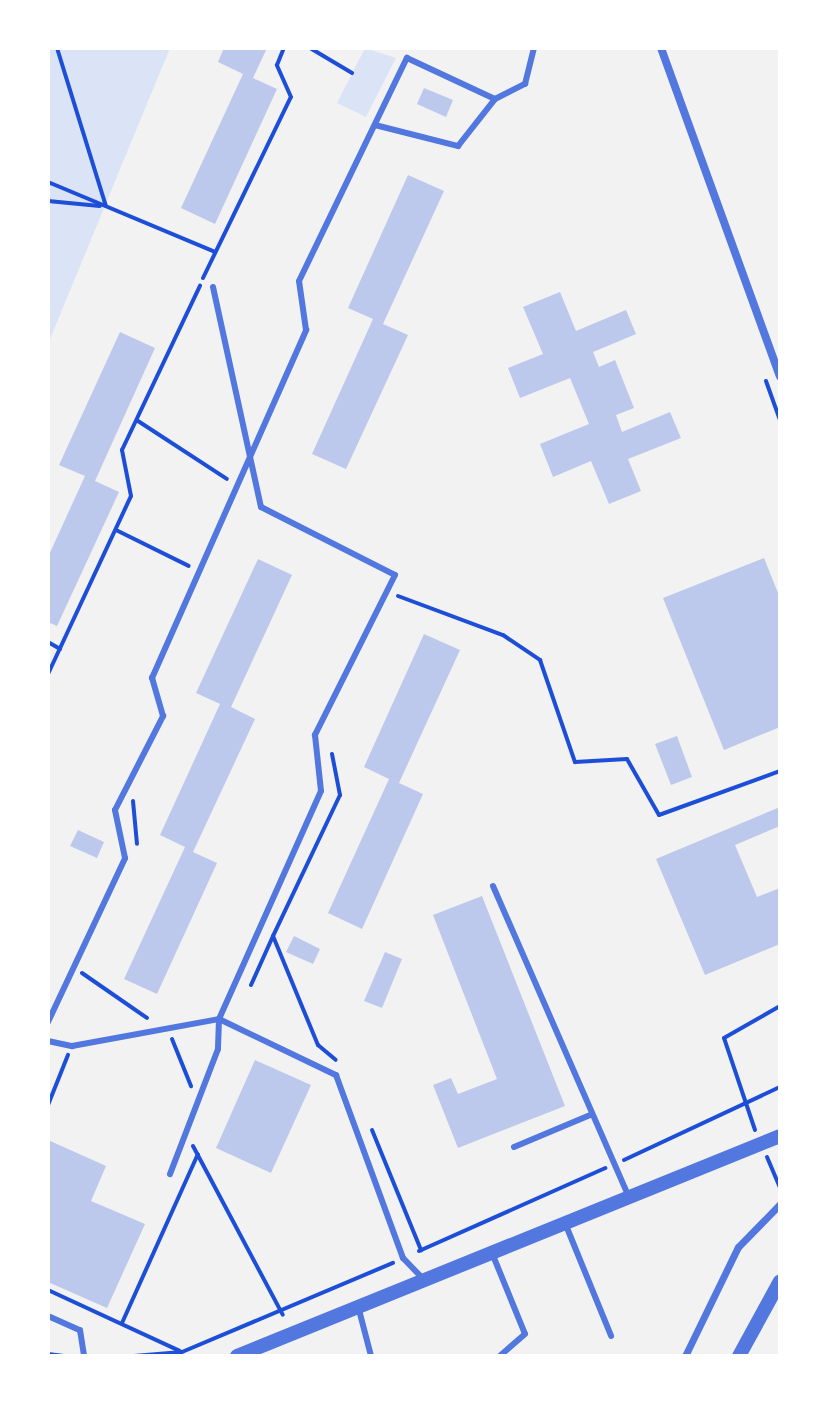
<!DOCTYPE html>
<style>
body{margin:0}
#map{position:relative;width:828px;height:1404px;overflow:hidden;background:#f2f2f2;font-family:"DejaVu Sans",sans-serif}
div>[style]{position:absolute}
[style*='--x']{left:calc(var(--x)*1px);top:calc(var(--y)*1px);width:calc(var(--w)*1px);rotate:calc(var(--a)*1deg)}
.green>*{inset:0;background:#dbe4f7}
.building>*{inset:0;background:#bdc9ec}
.path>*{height:4px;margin:-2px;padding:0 2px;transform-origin:2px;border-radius:2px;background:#1d4ed8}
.service>*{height:6px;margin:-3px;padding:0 3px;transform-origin:3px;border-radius:3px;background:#5277de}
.pedestrian>*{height:7px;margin:-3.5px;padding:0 3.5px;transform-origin:3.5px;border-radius:3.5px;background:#5277de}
.minor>*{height:8px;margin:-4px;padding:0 4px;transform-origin:4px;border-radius:4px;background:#5277de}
.tertiary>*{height:14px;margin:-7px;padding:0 7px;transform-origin:7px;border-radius:7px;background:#5277de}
span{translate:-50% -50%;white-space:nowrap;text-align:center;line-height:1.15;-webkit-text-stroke:6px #fff;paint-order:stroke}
.frame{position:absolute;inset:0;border:50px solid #fff;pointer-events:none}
</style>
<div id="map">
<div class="green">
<div style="clip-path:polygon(48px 48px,170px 48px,48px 344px)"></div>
<div style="clip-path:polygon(365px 48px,396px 58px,366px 117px,337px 103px)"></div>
</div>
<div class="building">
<div style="clip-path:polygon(224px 48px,267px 48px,253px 78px,277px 89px,215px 224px,181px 208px,243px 74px,218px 62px)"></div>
<div style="clip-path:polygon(424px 88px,453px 100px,446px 117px,417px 104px)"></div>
<div style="clip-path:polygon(408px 175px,444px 191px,383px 324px,408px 335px,346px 469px,312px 454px,373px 319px,348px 308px)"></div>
<div style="clip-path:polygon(560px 292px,576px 331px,626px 310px,636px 334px,593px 352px,599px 367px,615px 360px,634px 408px,616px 415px,622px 432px,670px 412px,681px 438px,628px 459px,641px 491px,609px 504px,591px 461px,553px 477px,540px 444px,589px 424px,570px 378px,520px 398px,508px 368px,543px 354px,523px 307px)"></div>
<div style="clip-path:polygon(120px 332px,155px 348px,95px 481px,119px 492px,57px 626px,48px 622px,48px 557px,85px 476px,59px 465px)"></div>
<div style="clip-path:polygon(764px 558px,780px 598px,780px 727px,724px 750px,663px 598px)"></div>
<div style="clip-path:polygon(258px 559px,292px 575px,231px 707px,255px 719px,193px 852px,217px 863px,157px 994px,124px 979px,185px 847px,160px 835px,220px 704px,196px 693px)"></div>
<div style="clip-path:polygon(424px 634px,460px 650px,399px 783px,423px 794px,362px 929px,328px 913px,389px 779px,364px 767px)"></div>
<div style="clip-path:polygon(677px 736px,692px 777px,671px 785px,655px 744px)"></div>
<div style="clip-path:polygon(780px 807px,780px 826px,735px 845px,757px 897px,780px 888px,780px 944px,705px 975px,656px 859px)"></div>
<div style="clip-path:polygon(78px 830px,104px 842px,97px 858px,70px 846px)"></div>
<div style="clip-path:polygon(482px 896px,565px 1106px,458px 1148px,433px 1085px,451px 1078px,458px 1094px,497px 1079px,433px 915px)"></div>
<div style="clip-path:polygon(294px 936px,320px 949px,313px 964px,286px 952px)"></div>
<div style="clip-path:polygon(385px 952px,402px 959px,382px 1008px,364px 1001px)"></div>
<div style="clip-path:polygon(255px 1060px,311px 1085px,271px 1173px,216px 1148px)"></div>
<div style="clip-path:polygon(48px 1140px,106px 1166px,91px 1201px,145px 1224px,107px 1308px,48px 1282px)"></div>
</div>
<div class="path">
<div style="--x:57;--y:48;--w:165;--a:72.8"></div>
<div style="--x:310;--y:48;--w:49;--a:30.8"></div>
<div style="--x:48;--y:182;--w:181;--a:22.7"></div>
<div style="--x:48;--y:201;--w:52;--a:5.5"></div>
<div style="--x:203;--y:278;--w:201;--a:-64.1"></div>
<div style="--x:291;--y:97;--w:35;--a:-114"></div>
<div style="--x:277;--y:65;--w:18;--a:-68"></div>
<div style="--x:766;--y:381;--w:41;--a:70.3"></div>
<div style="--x:138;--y:421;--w:106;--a:33.1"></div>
<div style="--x:116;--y:530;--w:81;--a:26.3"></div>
<div style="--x:398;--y:596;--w:112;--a:20.4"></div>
<div style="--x:503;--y:635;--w:45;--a:34"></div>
<div style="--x:540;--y:660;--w:108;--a:71.1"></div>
<div style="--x:575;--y:762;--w:52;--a:-3.3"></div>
<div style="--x:627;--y:759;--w:64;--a:60.3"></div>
<div style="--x:659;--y:815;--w:129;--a:-20"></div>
<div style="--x:48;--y:642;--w:14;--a:30"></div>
<div style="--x:48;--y:674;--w:196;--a:-65"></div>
<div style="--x:131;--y:496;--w:47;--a:-101.1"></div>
<div style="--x:122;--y:450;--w:182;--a:-64.6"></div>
<div style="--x:332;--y:754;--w:42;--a:79"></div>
<div style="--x:340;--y:795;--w:156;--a:115.4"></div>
<div style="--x:273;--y:936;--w:118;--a:67.6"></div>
<div style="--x:318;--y:1045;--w:23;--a:40"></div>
<div style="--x:133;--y:801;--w:43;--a:84.7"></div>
<div style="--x:82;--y:973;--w:79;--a:34.7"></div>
<div style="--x:251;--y:985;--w:54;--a:-65.8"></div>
<div style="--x:172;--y:1039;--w:51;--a:68"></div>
<div style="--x:48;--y:1105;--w:54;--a:-68.2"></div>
<div style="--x:372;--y:1130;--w:130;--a:67.8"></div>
<div style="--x:755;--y:1130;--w:97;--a:-108.6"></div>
<div style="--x:724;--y:1038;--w:64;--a:-29.7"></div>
<div style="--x:193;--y:1146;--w:191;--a:62"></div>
<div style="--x:767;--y:1157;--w:34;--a:67"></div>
<div style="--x:624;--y:1160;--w:172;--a:-25.1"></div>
<div style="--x:419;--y:1251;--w:204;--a:-24"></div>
<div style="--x:48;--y:1290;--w:145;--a:24.8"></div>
<div style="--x:122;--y:1323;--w:185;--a:-65.8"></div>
<div style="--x:48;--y:1354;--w:16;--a:7"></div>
<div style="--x:134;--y:1356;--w:48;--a:-4.8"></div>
<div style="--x:182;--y:1352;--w:229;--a:-22.9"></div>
</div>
<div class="service">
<div style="--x:375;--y:125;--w:86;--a:14.2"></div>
<div style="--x:458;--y:146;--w:60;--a:-51.8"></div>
<div style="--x:213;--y:287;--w:225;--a:77.7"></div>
<div style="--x:261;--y:507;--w:150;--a:26.9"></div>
<div style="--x:395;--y:575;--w:179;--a:116.6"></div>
<div style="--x:315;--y:735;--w:56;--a:83.9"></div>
<div style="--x:321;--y:791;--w:250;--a:114.1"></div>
<div style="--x:219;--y:1019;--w:130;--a:25.6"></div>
<div style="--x:336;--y:1075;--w:195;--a:69.9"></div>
<div style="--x:403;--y:1258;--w:28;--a:46"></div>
<div style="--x:493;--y:886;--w:339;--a:66.4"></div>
<div style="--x:48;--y:1022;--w:181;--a:-64.8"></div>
<div style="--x:125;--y:858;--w:49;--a:-101.8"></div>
<div style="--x:115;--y:810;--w:106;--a:-62.9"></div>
<div style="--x:163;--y:716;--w:40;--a:-106"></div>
<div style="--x:152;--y:678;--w:381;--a:-66.1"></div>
<div style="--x:306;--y:330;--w:49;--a:-98.1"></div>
<div style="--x:299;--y:281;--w:248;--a:-64.2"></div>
<div style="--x:407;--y:58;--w:97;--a:25"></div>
<div style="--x:495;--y:99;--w:34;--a:-27"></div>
<div style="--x:525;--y:84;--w:37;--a:-76"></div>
<div style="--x:48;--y:1041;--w:25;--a:12"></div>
<div style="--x:72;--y:1046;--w:149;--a:-10.4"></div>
<div style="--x:219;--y:1019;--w:30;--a:92"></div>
<div style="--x:218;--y:1049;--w:134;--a:111"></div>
<div style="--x:514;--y:1147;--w:82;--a:-22.8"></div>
<div style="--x:565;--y:1223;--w:122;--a:67.8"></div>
<div style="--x:492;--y:1253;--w:87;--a:67.8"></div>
<div style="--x:525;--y:1334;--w:33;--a:139"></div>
<div style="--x:358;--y:1306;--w:52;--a:75.4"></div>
<div style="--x:48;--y:1316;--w:35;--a:24"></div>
<div style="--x:80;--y:1330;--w:26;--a:81"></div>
</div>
<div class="pedestrian">
<div style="--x:685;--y:1356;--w:121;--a:-64.1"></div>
<div style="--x:738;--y:1247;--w:60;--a:-45.7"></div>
</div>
<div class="minor">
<div style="--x:661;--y:48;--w:349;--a:70.1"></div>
</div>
<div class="tertiary">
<div style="--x:237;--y:1356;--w:586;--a:-22.06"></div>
<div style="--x:739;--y:1356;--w:85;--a:-61.3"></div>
</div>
<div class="frame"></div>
</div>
